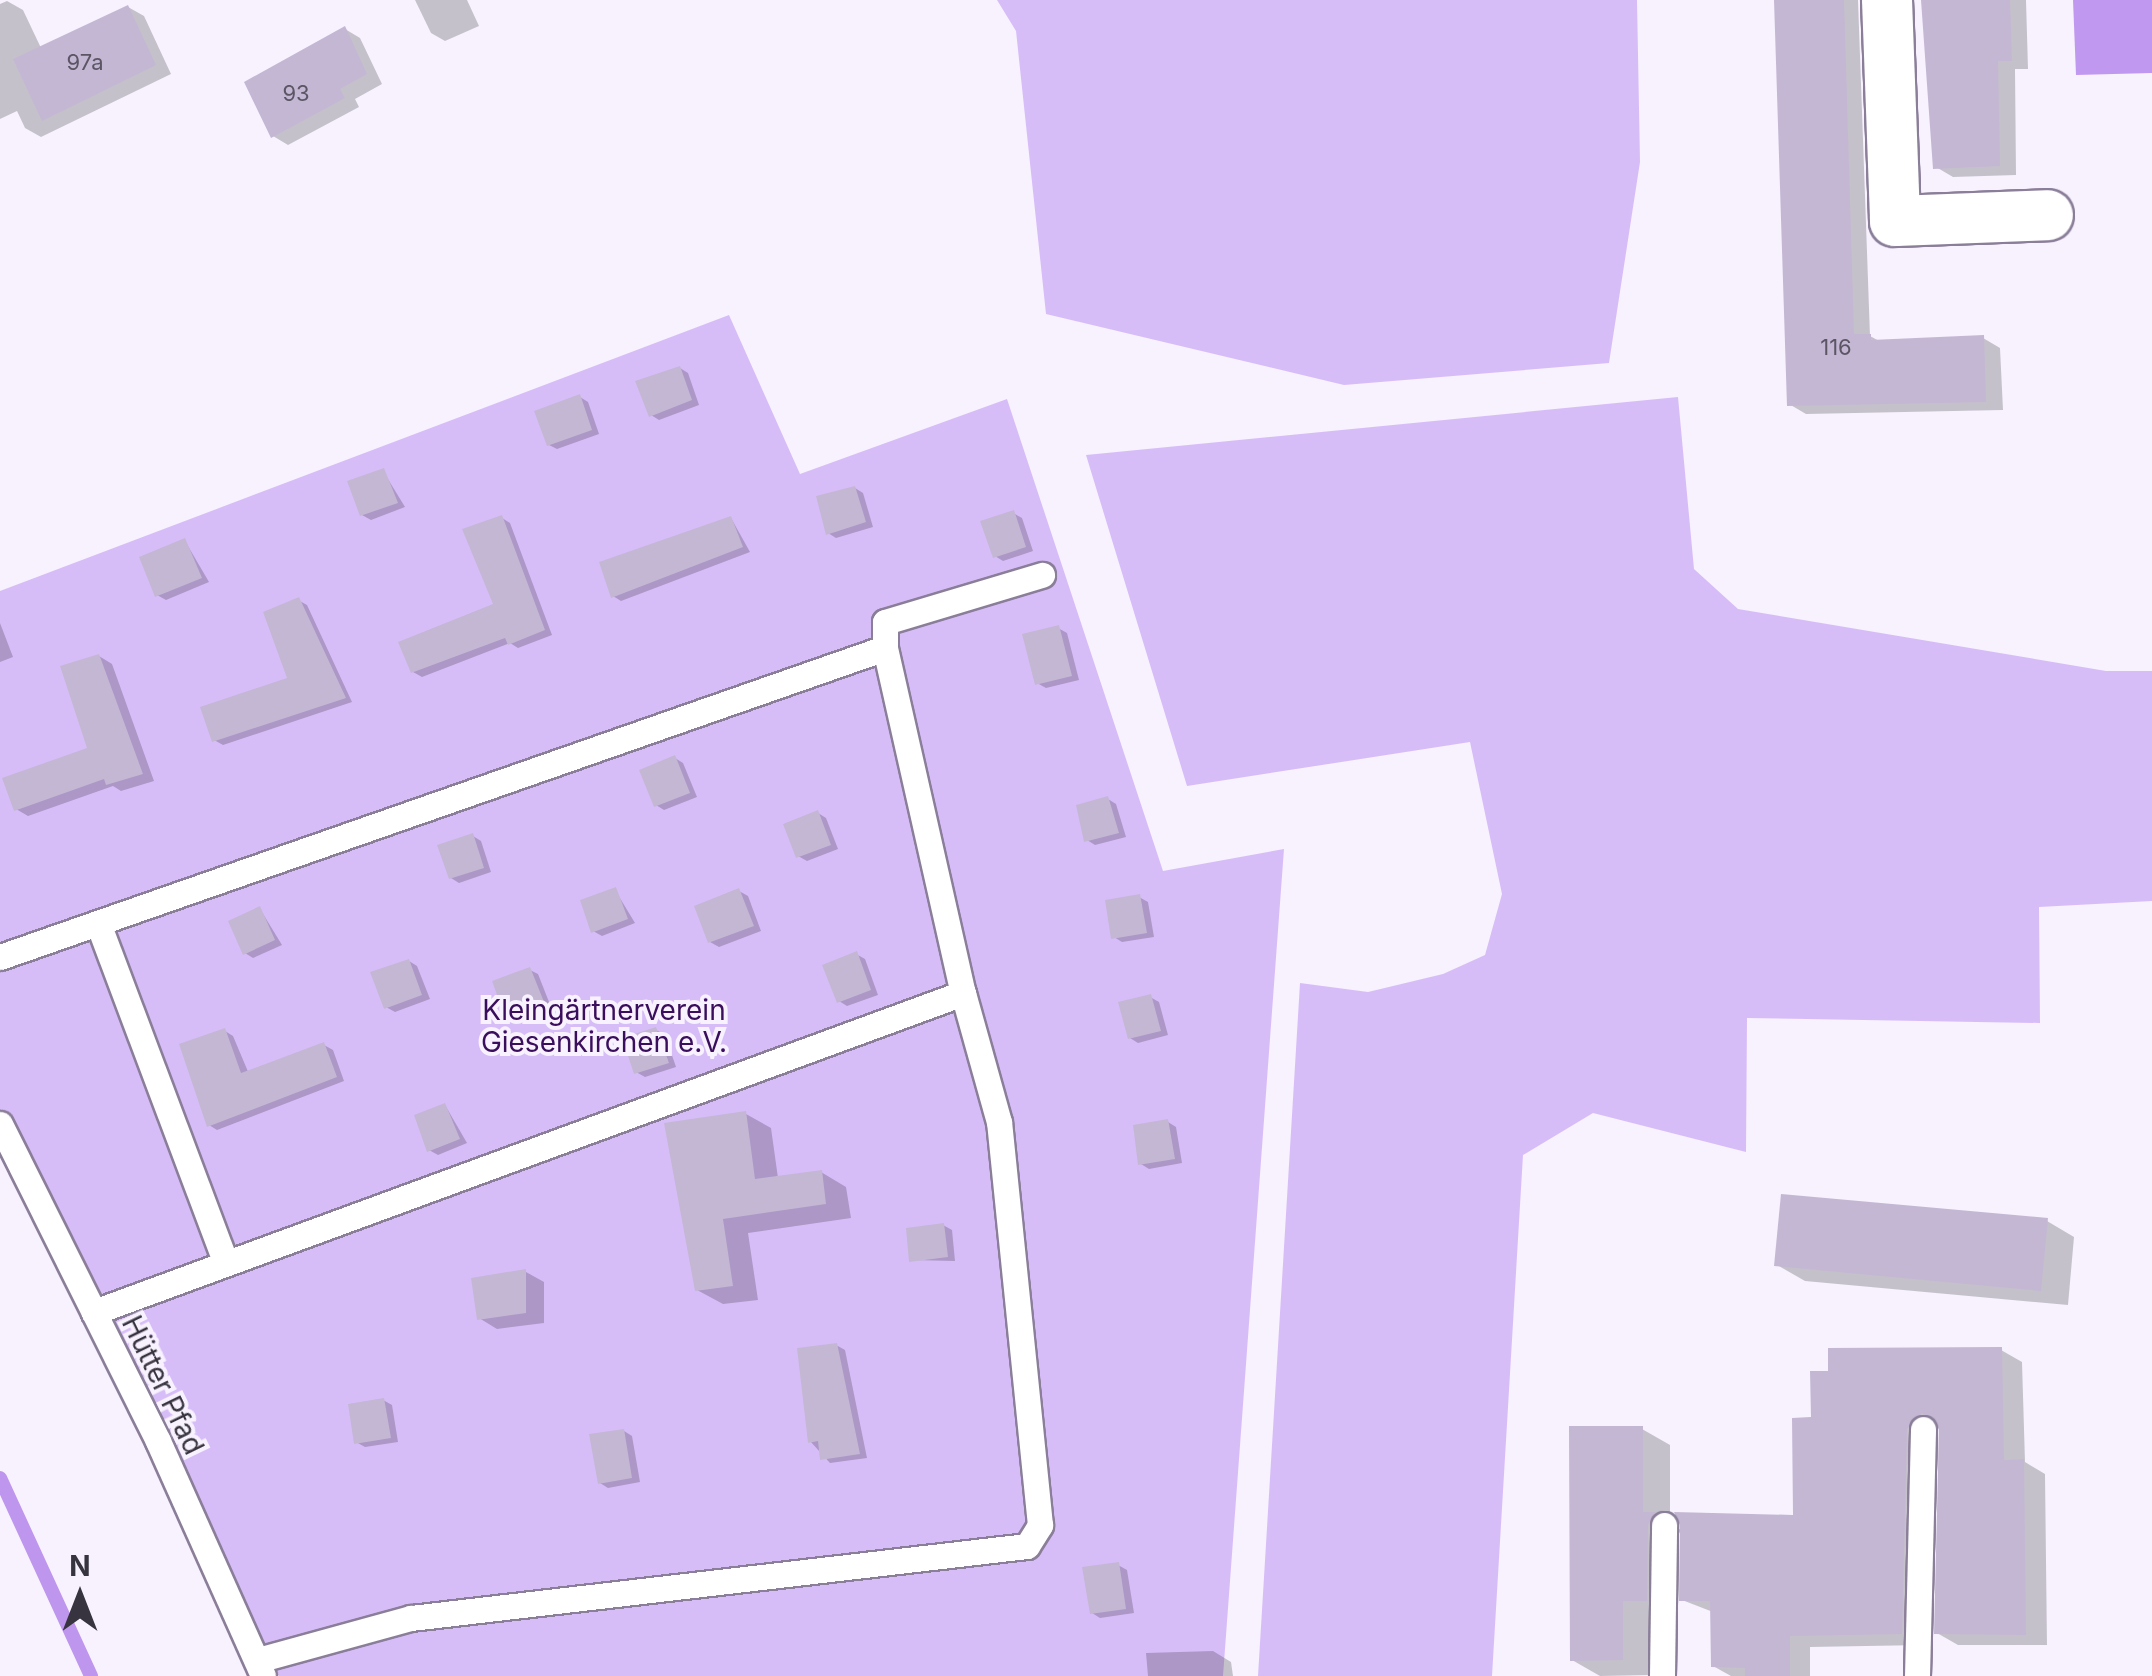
<!DOCTYPE html>
<meta charset="utf-8">
<style>
body{margin:0}
#map{position:relative;width:2152px;height:1676px;overflow:hidden;background:#f7f2fe;font-family:Inter,sans-serif}
div>[style]{position:absolute}
[style*='--x']{left:calc(var(--x)*1px);top:calc(var(--y)*1px);width:calc(var(--w)*1px);rotate:calc(var(--a)*1deg)}
.green>*{inset:0;background:#d7bdf8}
.forest>*{inset:0;background:#c198f0}
.shadow>*{inset:0;background:#0003}
.stream>*{height:14px;margin:-7px;padding:0 7px;transform-origin:7px;border-radius:7px;background:#be96ed}
.building>*{inset:0;background:#c4b7d4}
.roads{filter:drop-shadow(2px 0 #8a7e99) drop-shadow(-2px 0 #8a7e99) drop-shadow(0 2px #8a7e99) drop-shadow(0 -2px #8a7e99)}
.service>*{height:25px;margin:-12.5px;padding:0 12.5px;transform-origin:12.5px;border-radius:12.5px;background:#fff}
.minor>*{height:50px;margin:-25px;padding:0 25px;transform-origin:25px;border-radius:25px;background:#fff}
span{translate:-50% -50%;white-space:nowrap;text-align:center;line-height:1.15;-webkit-text-stroke:8px #f7f2fe;paint-order:stroke}
.number-label{font-size:22px;color:#5b5564}
.number-label span{-webkit-text-stroke-width:0}
.park-label{font-size:28px;color:#3a0e5c}
.street-label{font-size:28px;color:#38343f}
.north{position:absolute;left:30px;top:1546px;width:100px;height:100px;-webkit-text-stroke:8px #f7f2fe;paint-order:stroke;rotate:0deg;font-size:28px;font-weight:700;line-height:40px;text-align:center;color:#38343f}
.north::after{content:'';display:block;margin:auto;width:35px;height:45px;background:#38343f;clip-path:polygon(50% 0,100% 100%,50% 72%,0 100%)}
</style>
<div id="map">
<div class="green">
<div style="clip-path:polygon(997px 0,1637px 0,1640px 162px,1609px 363px,1344px 385px,1046px 314px,1016px 31px)"></div>
<div style="clip-path:polygon(729px 315px,800px 474px,1007px 399px,1163px 871px,1284px 849px,1223px 1676px,279px 1676px,0 1116px,0 591px)"></div>
<div style="clip-path:polygon(1678px 397px,1694px 569px,1738px 609px,2106px 671px,2152px 671px,2152px 901px,2039px 907px,2040px 1023px,1747px 1018px,1746px 1152px,1593px 1113px,1523px 1155px,1492px 1676px,1258px 1676px,1300px 983px,1368px 992px,1443px 974px,1485px 955px,1502px 894px,1470px 742px,1187px 786px,1086px 455px)"></div>
</div>
<div class="forest">
<div style="clip-path:polygon(2073px 0,2152px 0,2152px 73px,2076px 75px)"></div>
</div>
<div class="shadow">
<div style="clip-path:polygon(415px 0,467px 0,479px 26px,445px 41px,431px 33px)"></div>
<div style="clip-path:polygon(1782px 0,1858px 0,1870px 336px,1881px 342px,1983px 338px,2000px 348px,2003px 410px,1806px 414px,1789px 404px)"></div>
<div style="clip-path:polygon(1924px 0,2026px 0,2028px 69px,2015px 69px,2016px 175px,1953px 177px,1936px 167px)"></div>
<div style="clip-path:polygon(7px 1px,23px 10px,41px 48px,128px 7px,144px 16px,171px 74px,41px 137px,25px 128px,17px 111px,0 119px,0 4px)"></div>
<div style="clip-path:polygon(345px 29px,360px 38px,382px 84px,355px 99px,359px 107px,288px 145px,273px 136px)"></div>
<div style="clip-path:polygon(680px 368px,688px 373px,699px 405px,659px 420px,651px 415px)"></div>
<div style="clip-path:polygon(580px 397px,588px 402px,599px 434px,557px 449px,549px 445px)"></div>
<div style="clip-path:polygon(383px 471px,405px 507px,371px 520px,362px 515px)"></div>
<div style="clip-path:polygon(855px 488px,863px 493px,873px 527px,836px 538px,828px 533px)"></div>
<div style="clip-path:polygon(1013px 513px,1022px 518px,1033px 551px,1003px 561px,995px 556px)"></div>
<div style="clip-path:polygon(502px 518px,510px 523px,552px 635px,518px 648px,510px 643px,422px 677px,413px 672px,496px 606px)"></div>
<div style="clip-path:polygon(731px 518px,750px 552px,621px 601px,613px 596px)"></div>
<div style="clip-path:polygon(185px 541px,209px 582px,166px 600px,157px 595px)"></div>
<div style="clip-path:polygon(298px 600px,307px 605px,352px 702px,223px 745px,214px 740px,290px 680px)"></div>
<div style="clip-path:polygon(0 623px,13px 657px,0 662px)"></div>
<div style="clip-path:polygon(1058px 628px,1067px 633px,1079px 680px,1046px 688px,1037px 683px)"></div>
<div style="clip-path:polygon(99px 656px,112px 664px,154px 781px,121px 791px,113px 786px,28px 816px,16px 809px,90px 749px)"></div>
<div style="clip-path:polygon(675px 758px,683px 763px,697px 797px,664px 810px,656px 805px)"></div>
<div style="clip-path:polygon(1108px 799px,1116px 804px,1126px 837px,1095px 845px,1087px 840px)"></div>
<div style="clip-path:polygon(818px 813px,826px 818px,838px 849px,807px 861px,798px 856px)"></div>
<div style="clip-path:polygon(473px 836px,481px 841px,491px 872px,459px 883px,451px 878px)"></div>
<div style="clip-path:polygon(615px 890px,635px 923px,602px 936px,593px 931px)"></div>
<div style="clip-path:polygon(739px 891px,748px 896px,761px 931px,719px 947px,710px 942px)"></div>
<div style="clip-path:polygon(1139px 897px,1148px 902px,1154px 937px,1122px 942px,1114px 937px)"></div>
<div style="clip-path:polygon(260px 909px,282px 945px,253px 958px,245px 953px)"></div>
<div style="clip-path:polygon(856px 954px,865px 959px,878px 995px,847px 1006px,839px 1001px)"></div>
<div style="clip-path:polygon(409px 961px,417px 966px,430px 999px,395px 1012px,386px 1007px)"></div>
<div style="clip-path:polygon(530px 970px,538px 974px,551px 1007px,516px 1020px,507px 1015px)"></div>
<div style="clip-path:polygon(1150px 997px,1159px 1002px,1168px 1035px,1138px 1043px,1130px 1038px)"></div>
<div style="clip-path:polygon(656px 1030px,665px 1035px,676px 1067px,645px 1077px,636px 1072px)"></div>
<div style="clip-path:polygon(225px 1031px,233px 1036px,249px 1074px,324px 1045px,333px 1050px,344px 1081px,217px 1130px,209px 1125px)"></div>
<div style="clip-path:polygon(445px 1105px,467px 1143px,438px 1155px,429px 1150px)"></div>
<div style="clip-path:polygon(746px 1114px,771px 1128px,778px 1178px,821px 1172px,846px 1187px,851px 1218px,748px 1233px,758px 1300px,723px 1304px,697px 1290px)"></div>
<div style="clip-path:polygon(1168px 1122px,1176px 1127px,1182px 1163px,1149px 1169px,1141px 1164px)"></div>
<div style="clip-path:polygon(2047px 1221px,2074px 1237px,2068px 1305px,1805px 1281px,1777px 1265px)"></div>
<div style="clip-path:polygon(943px 1225px,952px 1230px,955px 1261px,912px 1260px)"></div>
<div style="clip-path:polygon(526px 1272px,544px 1282px,544px 1323px,497px 1329px,479px 1318px)"></div>
<div style="clip-path:polygon(836px 1345px,845px 1350px,867px 1458px,830px 1463px,810px 1441px)"></div>
<div style="clip-path:polygon(2001px 1350px,2022px 1362px,2025px 1462px,2045px 1474px,2047px 1645px,1958px 1645px,1937px 1633px,1939px 1424px,1928px 1441px,1923px 1645px,1810px 1647px,1810px 1676px,1731px 1676px,1713px 1666px,1713px 1612px,1682px 1600px,1796px 1517px,1813px 1420px)"></div>
<div style="clip-path:polygon(383px 1400px,392px 1405px,398px 1442px,365px 1447px,356px 1442px)"></div>
<div style="clip-path:polygon(1642px 1429px,1670px 1445px,1670px 1524px,1681px 1530px,1675px 1541px,1674px 1616px,1650px 1616px,1650px 1675px,1600px 1676px,1572px 1660px)"></div>
<div style="clip-path:polygon(624px 1431px,632px 1436px,640px 1482px,608px 1488px,600px 1483px)"></div>
<div style="clip-path:polygon(1118px 1565px,1127px 1570px,1134px 1613px,1100px 1618px,1092px 1613px)"></div>
<div style="clip-path:polygon(1213px 1651px,1231px 1662px,1233px 1676px,1148px 1676px,1146px 1653px)"></div>
</div>
<div class="stream">
<div style="--x:0;--y:1478;--w:218;--a:65.3"></div>
</div>
<div class="building">
<div style="clip-path:polygon(1774px 0,1844px 0,1854px 334px,1871px 334px,1871px 340px,1984px 335px,1986px 402px,1787px 406px)"></div>
<div style="clip-path:polygon(1921px 0,2010px 0,2012px 61px,1998px 61px,2000px 166px,1933px 169px)"></div>
<div style="clip-path:polygon(128px 5px,156px 65px,42px 121px,13px 59px)"></div>
<div style="clip-path:polygon(345px 26px,367px 74px,340px 89px,345px 98px,271px 138px,244px 82px)"></div>
<div style="clip-path:polygon(680px 366px,692px 400px,649px 417px,635px 381px)"></div>
<div style="clip-path:polygon(580px 394px,592px 430px,547px 446px,534px 411px)"></div>
<div style="clip-path:polygon(384px 468px,398px 503px,360px 516px,347px 481px)"></div>
<div style="clip-path:polygon(855px 486px,866px 522px,826px 535px,816px 496px)"></div>
<div style="clip-path:polygon(1014px 510px,1026px 547px,993px 558px,980px 521px)"></div>
<div style="clip-path:polygon(502px 515px,545px 630px,508px 645px,505px 638px,411px 673px,398px 642px,493px 604px,462px 529px)"></div>
<div style="clip-path:polygon(731px 516px,743px 547px,611px 598px,599px 562px)"></div>
<div style="clip-path:polygon(185px 538px,202px 578px,155px 597px,139px 557px)"></div>
<div style="clip-path:polygon(299px 597px,346px 698px,212px 742px,200px 707px,287px 678px,263px 612px)"></div>
<div style="clip-path:polygon(1059px 625px,1072px 676px,1035px 685px,1022px 634px)"></div>
<div style="clip-path:polygon(99px 654px,143px 774px,106px 785px,104px 779px,14px 811px,2px 778px,87px 748px,60px 666px)"></div>
<div style="clip-path:polygon(675px 755px,690px 793px,654px 807px,639px 770px)"></div>
<div style="clip-path:polygon(1108px 796px,1119px 833px,1084px 842px,1076px 805px)"></div>
<div style="clip-path:polygon(818px 810px,831px 845px,796px 858px,783px 824px)"></div>
<div style="clip-path:polygon(473px 833px,484px 868px,449px 879px,437px 845px)"></div>
<div style="clip-path:polygon(616px 887px,628px 919px,591px 933px,580px 900px)"></div>
<div style="clip-path:polygon(739px 888px,754px 926px,708px 943px,694px 906px)"></div>
<div style="clip-path:polygon(1140px 894px,1147px 933px,1111px 939px,1105px 900px)"></div>
<div style="clip-path:polygon(260px 906px,275px 940px,243px 955px,228px 921px)"></div>
<div style="clip-path:polygon(857px 951px,871px 990px,837px 1003px,822px 965px)"></div>
<div style="clip-path:polygon(409px 959px,422px 995px,384px 1009px,370px 972px)"></div>
<div style="clip-path:polygon(530px 967px,544px 1002px,505px 1017px,492px 981px)"></div>
<div style="clip-path:polygon(1151px 994px,1161px 1031px,1128px 1039px,1118px 1002px)"></div>
<div style="clip-path:polygon(656px 1027px,669px 1063px,634px 1074px,622px 1038px)"></div>
<div style="clip-path:polygon(225px 1028px,241px 1073px,324px 1042px,337px 1077px,207px 1127px,179px 1044px)"></div>
<div style="clip-path:polygon(445px 1103px,460px 1139px,427px 1152px,414px 1115px)"></div>
<div style="clip-path:polygon(746px 1111px,755px 1179px,822px 1170px,826px 1204px,723px 1219px,733px 1286px,695px 1291px,664px 1123px)"></div>
<div style="clip-path:polygon(1168px 1119px,1175px 1159px,1138px 1165px,1133px 1125px)"></div>
<div style="clip-path:polygon(1781px 1194px,2048px 1218px,2041px 1291px,1774px 1266px)"></div>
<div style="clip-path:polygon(944px 1223px,948px 1257px,909px 1262px,906px 1228px)"></div>
<div style="clip-path:polygon(526px 1269px,526px 1313px,477px 1320px,471px 1278px)"></div>
<div style="clip-path:polygon(837px 1343px,860px 1454px,820px 1460px,818px 1441px,808px 1443px,797px 1348px)"></div>
<div style="clip-path:polygon(2002px 1347px,2004px 1460px,2024px 1459px,2026px 1635px,1934px 1634px,1939px 1429px,1922px 1413px,1907px 1429px,1902px 1634px,1790px 1636px,1790px 1676px,1745px 1676px,1745px 1668px,1711px 1667px,1710px 1601px,1679px 1601px,1680px 1525px,1674px 1512px,1793px 1515px,1792px 1418px,1811px 1417px,1810px 1371px,1828px 1371px,1828px 1348px)"></div>
<div style="clip-path:polygon(384px 1398px,391px 1438px,354px 1444px,348px 1404px)"></div>
<div style="clip-path:polygon(1569px 1426px,1643px 1426px,1643px 1512px,1655px 1512px,1648px 1525px,1647px 1601px,1623px 1601px,1623px 1660px,1570px 1661px)"></div>
<div style="clip-path:polygon(624px 1429px,632px 1478px,598px 1484px,589px 1434px)"></div>
<div style="clip-path:polygon(1119px 1562px,1126px 1609px,1090px 1614px,1082px 1567px)"></div>
</div>
<div class="roads">
<div class="service">
<div style="--x:885;--y:648;--w:26;--a:-90"></div>
<div style="--x:885;--y:622;--w:164;--a:-16.7"></div>
<div style="--x:98;--y:923;--w:363;--a:69.4"></div>
<div style="--x:0;--y:957;--w:937;--a:-19.25"></div>
<div style="--x:885;--y:648;--w:354;--a:77.3"></div>
<div style="--x:963;--y:993;--w:926;--a:159.84"></div>
<div style="--x:0;--y:1124;--w:354;--a:63.5"></div>
<div style="--x:158;--y:1441;--w:257;--a:65.9"></div>
<div style="--x:258;--y:1660;--w:159;--a:-15.4"></div>
<div style="--x:411;--y:1618;--w:620;--a:-6.67"></div>
<div style="--x:1027;--y:1546;--w:25;--a:-58"></div>
<div style="--x:1040;--y:1525;--w:405;--a:-95.8"></div>
<div style="--x:999;--y:1122;--w:134;--a:-105.6"></div>
<div style="--x:1662;--y:1676;--w:151;--a:-89.2"></div>
<div style="--x:1917;--y:1676;--w:247;--a:-88.6"></div>
</div>
<div class="minor">
<div style="--x:1887;--y:0;--w:221;--a:87.9"></div>
<div style="--x:1895;--y:221;--w:153;--a:-2.2"></div>
</div>
</div>
<div class="number-label">
<span style="left:85px;top:63px">97a</span>
<span style="left:296px;top:94px">93</span>
<span style="left:1836px;top:348px">116</span>
</div>
<div class="park-label">
<span style="left:604px;top:1026px">Kleingärtnerverein<br>Giesenkirchen e.V.</span>
</div>
<div class="street-label">
<span style="left:163px;top:1385px;rotate:64deg">Hütter Pfad</span>
</div>
<div class="north">N</div>
</div>
